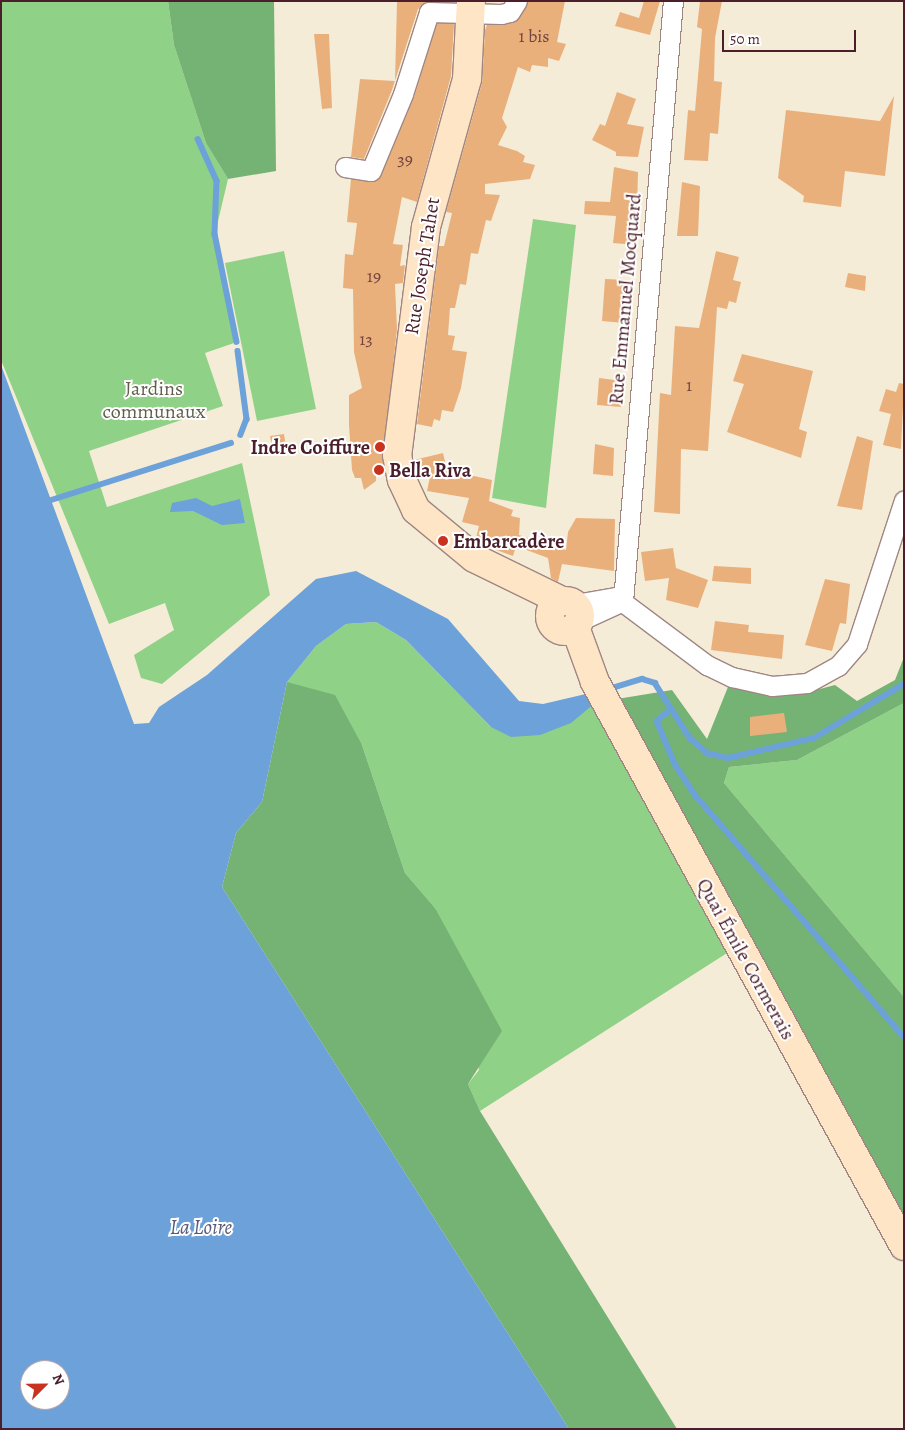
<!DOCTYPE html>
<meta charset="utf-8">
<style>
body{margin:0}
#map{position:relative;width:905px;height:1430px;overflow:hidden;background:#f5ecd8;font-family:Alegreya,serif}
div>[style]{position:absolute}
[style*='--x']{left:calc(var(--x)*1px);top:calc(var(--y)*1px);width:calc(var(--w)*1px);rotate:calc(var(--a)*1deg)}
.green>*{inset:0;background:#90d188}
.forest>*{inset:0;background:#74b374}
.water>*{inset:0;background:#6ca1d9}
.stream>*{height:5.5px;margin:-2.75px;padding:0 2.75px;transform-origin:2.75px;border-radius:2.75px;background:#6ca1d9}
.building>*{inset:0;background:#eab07c}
.roads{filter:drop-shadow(1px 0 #a08682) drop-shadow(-1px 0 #a08682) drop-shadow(0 1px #a08682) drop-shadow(0 -1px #a08682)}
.street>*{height:19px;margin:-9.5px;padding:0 9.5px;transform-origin:9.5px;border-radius:9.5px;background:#fff}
.secondary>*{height:28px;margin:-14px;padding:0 14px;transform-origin:14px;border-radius:14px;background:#fde5c5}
.secondary>.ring{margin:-14px;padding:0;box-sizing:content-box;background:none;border:28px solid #fde5c5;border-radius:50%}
.dots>*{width:14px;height:14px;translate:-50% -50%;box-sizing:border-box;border:2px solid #fff;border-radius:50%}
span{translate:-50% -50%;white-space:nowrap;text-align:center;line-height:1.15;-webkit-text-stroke:4px #fff;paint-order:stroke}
.number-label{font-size:18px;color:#72433f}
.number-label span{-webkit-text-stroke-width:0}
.street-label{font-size:20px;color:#4a1f2b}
.park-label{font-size:20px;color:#625d4c}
.poi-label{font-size:20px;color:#4a1f2b;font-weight:700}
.right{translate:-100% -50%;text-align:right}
.left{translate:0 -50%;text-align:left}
.water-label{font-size:21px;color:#595a79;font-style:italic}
.frame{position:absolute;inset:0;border:2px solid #4a1f2b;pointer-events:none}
.north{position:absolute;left:20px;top:1360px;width:50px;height:50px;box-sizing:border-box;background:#fff;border:1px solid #b7a5aa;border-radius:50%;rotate:67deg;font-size:14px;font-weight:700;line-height:20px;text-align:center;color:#4a1f2b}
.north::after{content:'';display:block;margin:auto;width:18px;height:22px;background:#c8321e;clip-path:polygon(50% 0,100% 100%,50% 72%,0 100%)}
.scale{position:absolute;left:722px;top:30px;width:134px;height:22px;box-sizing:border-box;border:2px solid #4a1f2b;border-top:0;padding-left:6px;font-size:15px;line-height:18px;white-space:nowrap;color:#4a1f2b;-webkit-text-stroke:4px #fff;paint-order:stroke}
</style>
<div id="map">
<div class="green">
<div style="clip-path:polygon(1px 1px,168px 1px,174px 45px,206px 143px,228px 179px,215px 234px,237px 342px,205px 353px,223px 406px,89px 451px,107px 507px,242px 463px,270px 595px,162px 684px,141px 678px,134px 655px,174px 630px,165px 603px,109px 624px,1px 360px)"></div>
<div style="clip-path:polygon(533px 219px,576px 225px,546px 508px,492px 498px)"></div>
<div style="clip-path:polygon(284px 251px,316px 409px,257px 421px,225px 263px)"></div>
<div style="clip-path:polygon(376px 622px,406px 640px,491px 727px,595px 703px,749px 939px,480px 1111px,468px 1084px,479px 1070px,435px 908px,405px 873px,362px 745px,287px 682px,316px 646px,346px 624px)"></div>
<div style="clip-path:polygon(904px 703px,904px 997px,724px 783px,729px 767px,797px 760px)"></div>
</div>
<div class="forest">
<div style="clip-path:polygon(168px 1px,274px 1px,276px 171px,228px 179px,206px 143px,174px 45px)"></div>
<div style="clip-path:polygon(904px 657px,904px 703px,797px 760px,729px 767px,724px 783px,904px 997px,904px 1219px,617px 699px,672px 690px,707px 739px,730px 682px,767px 694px,801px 694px,835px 685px,857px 701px,895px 680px)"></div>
<div style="clip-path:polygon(287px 682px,335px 695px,362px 745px,405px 873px,435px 908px,502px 1031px,468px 1084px,480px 1111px,677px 1429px,569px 1429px,222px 887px,236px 833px,262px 802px)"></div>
</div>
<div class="water">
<div style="clip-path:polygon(evenodd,1px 365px,134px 724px,149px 723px,159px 707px,207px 675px,316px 579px,356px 571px,448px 619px,519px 701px,543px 704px,590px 693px,595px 703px,571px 723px,540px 735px,511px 737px,491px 727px,406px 640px,376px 622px,346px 624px,316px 646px,287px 682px,262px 802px,236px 833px,222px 887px,569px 1429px,1px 1429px,1px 365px,30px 1370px,60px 1370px,60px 1400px,30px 1400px,30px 1370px)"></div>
<div style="clip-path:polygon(196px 498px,212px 506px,240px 499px,245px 523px,222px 525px,193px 511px,170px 512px,172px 503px)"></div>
</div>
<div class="stream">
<div style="--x:198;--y:139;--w:46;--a:65.7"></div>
<div style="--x:217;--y:181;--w:53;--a:92.2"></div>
<div style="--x:215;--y:234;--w:110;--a:78.5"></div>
<div style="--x:238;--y:351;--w:69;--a:82.5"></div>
<div style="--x:247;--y:419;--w:17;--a:111"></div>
<div style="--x:45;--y:502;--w:195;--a:-17.6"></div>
<div style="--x:606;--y:690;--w:38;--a:-17"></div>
<div style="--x:642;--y:679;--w:14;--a:17"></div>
<div style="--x:655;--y:683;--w:65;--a:57.5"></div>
<div style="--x:690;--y:738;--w:23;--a:41"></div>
<div style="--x:707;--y:753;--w:22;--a:13"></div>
<div style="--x:728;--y:758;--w:88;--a:-13.1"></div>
<div style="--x:814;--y:738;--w:105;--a:-31"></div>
<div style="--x:672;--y:709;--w:19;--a:141"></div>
<div style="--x:657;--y:721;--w:47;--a:67.3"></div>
<div style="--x:675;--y:764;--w:38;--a:57"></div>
<div style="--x:696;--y:796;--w:318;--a:49.2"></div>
</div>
<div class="building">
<div style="clip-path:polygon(397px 1px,427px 1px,418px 9px,392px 90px,364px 159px,351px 157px,360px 79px,395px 81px)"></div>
<div style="clip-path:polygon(528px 1px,565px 1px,557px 42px,566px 44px,559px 61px,548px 58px,548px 67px,532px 65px,530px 72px,518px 67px,502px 118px,507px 127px,498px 145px,517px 151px,525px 156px,523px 162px,535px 165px,530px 179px,485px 184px,485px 194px,500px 195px,491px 221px,486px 220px,478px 254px,471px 253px,466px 285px,460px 284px,455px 308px,450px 308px,448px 335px,455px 336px,452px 350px,467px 352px,461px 388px,453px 412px,442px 410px,440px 421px,434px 419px,432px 427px,417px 424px,439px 246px,444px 246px,452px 213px,446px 212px,482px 83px,485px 30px,487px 25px,513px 23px)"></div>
<div style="clip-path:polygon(644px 1px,660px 1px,650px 35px,615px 26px,620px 12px,639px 18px)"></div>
<div style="clip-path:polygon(700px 1px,722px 1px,715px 38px,714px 81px,722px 82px,718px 134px,710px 133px,708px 161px,684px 160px,688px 110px,695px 111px,702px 29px,697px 27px)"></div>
<div style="clip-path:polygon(437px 23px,454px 24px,451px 76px,417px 202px,402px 197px,393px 244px,403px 245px,400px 266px,405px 265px,403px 283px,395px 284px,397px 329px,382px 474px,376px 474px,376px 481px,364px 490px,361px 478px,355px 478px,352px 470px,349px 425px,349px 395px,362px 388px,354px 352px,353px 289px,343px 288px,345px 254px,353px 255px,357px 223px,347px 222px,351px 179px,374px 182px,381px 176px,414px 97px)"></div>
<div style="clip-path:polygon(314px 34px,329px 34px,332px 108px,322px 109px)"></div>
<div style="clip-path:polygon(617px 92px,636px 99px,627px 124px,644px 127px,638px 157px,616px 156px,616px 152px,592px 140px,600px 124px,605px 126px)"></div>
<div style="clip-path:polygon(894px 96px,885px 176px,845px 171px,841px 207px,803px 202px,804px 196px,778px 178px,786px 110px,880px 121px)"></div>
<div style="clip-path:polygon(614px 167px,638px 172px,636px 245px,613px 243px,616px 216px,584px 214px,585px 201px,610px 202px)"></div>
<div style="clip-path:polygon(682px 182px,700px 186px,698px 236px,677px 236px)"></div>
<div style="clip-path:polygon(716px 251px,739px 257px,733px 280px,741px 282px,736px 303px,729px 301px,727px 309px,717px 307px,708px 451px,681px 449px,680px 514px,654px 512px,660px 393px,671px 395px,675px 326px,699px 328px)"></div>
<div style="clip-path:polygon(848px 273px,866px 276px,865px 291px,845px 287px)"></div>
<div style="clip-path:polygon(605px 279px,628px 280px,624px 323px,602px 321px)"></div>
<div style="clip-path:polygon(742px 354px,813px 371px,799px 429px,807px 432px,801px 458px,727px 432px,744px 384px,733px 381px)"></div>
<div style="clip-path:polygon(599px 378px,623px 381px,621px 407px,597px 405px)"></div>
<div style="clip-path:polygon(899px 383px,904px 384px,901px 449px,883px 445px,891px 414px,879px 411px,886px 389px,896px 392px)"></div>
<div style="clip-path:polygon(284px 434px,286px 447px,273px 450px,270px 436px)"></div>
<div style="clip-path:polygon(857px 436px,873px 441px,862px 510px,837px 506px)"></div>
<div style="clip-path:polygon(595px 444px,614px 448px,613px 476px,593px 474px)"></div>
<div style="clip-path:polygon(443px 453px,447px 470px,492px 480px,489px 501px,513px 510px,511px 516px,520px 518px,519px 535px,566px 550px,568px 532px,576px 518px,615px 519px,614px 571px,562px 564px,558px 582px,551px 578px,548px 558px,516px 546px,513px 556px,483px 545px,476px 538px,479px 526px,462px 522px,469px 498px,427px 491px,431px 472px,416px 469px,414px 460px)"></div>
<div style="clip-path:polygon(673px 548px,676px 568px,708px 580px,698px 608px,666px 600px,669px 578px,645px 581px,641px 552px)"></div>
<div style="clip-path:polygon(714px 566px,751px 568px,751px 584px,712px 581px)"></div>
<div style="clip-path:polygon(825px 579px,850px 584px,846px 624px,840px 623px,832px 651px,805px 645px)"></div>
<div style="clip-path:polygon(715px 621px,749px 625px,748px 632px,784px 635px,782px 659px,711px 650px)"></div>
<div style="clip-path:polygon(784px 713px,787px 732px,750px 736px,750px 717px)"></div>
</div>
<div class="roads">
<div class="street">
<div style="--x:345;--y:167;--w:26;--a:9"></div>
<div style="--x:371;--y:171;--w:83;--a:-67.4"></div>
<div style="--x:403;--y:94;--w:86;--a:-72.4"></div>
<div style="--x:429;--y:12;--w:72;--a:1.6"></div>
<div style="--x:501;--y:14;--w:9;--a:-13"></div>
<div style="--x:510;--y:12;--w:13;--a:-58"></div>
<div style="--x:623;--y:601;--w:602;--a:-85.24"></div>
<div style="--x:575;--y:604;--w:42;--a:-9.7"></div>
<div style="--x:616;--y:597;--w:114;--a:36.8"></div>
<div style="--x:707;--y:665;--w:28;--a:26"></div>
<div style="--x:732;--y:677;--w:41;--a:12.7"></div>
<div style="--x:772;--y:686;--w:35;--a:-5"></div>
<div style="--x:807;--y:683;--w:35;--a:-29"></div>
<div style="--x:838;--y:666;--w:29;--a:-49"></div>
<div style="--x:857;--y:644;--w:151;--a:-71.9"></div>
<div style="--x:579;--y:621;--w:48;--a:-24.4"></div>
</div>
<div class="secondary">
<div style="--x:471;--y:1;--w:78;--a:92.9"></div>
<div style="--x:467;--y:79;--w:154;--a:105.5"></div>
<div style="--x:426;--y:227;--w:230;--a:97.2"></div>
<div style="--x:397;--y:455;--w:25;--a:79"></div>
<div style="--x:402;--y:480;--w:33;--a:65"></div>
<div style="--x:416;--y:510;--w:75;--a:39.6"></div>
<div style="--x:474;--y:558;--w:98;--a:26"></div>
<div class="ring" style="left:550px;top:601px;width:2px;height:2px"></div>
<div style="--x:575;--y:627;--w:59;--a:70"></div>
<div style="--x:595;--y:682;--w:643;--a:61.28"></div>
</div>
</div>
<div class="dots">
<div style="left:380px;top:447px;background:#c8321e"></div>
<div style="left:379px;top:470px;background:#c8321e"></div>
<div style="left:443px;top:541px;background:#c8321e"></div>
</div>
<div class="number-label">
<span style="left:534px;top:36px">1 bis</span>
<span style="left:405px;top:159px">39</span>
<span style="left:374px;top:276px">19</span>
<span style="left:366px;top:339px">13</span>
<span style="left:689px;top:385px">1</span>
</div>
<div class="street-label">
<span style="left:422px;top:266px;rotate:-81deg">Rue Joseph Tahet</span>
<span style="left:625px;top:299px;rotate:-85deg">Rue Emmanuel Mocquard</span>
<span style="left:746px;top:959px;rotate:61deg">Quai Émile Cormerais</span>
</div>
<div class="park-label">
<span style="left:154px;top:400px">Jardins<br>communaux</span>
</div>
<div class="poi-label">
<span class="right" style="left:370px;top:447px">Indre Coiffure</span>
<span class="left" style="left:389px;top:470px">Bella Riva</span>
<span class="left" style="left:453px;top:541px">Embarcadère</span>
</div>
<div class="water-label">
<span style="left:201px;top:1227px">La Loire</span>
</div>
<div class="frame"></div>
<div class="north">N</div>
<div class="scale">50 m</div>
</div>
